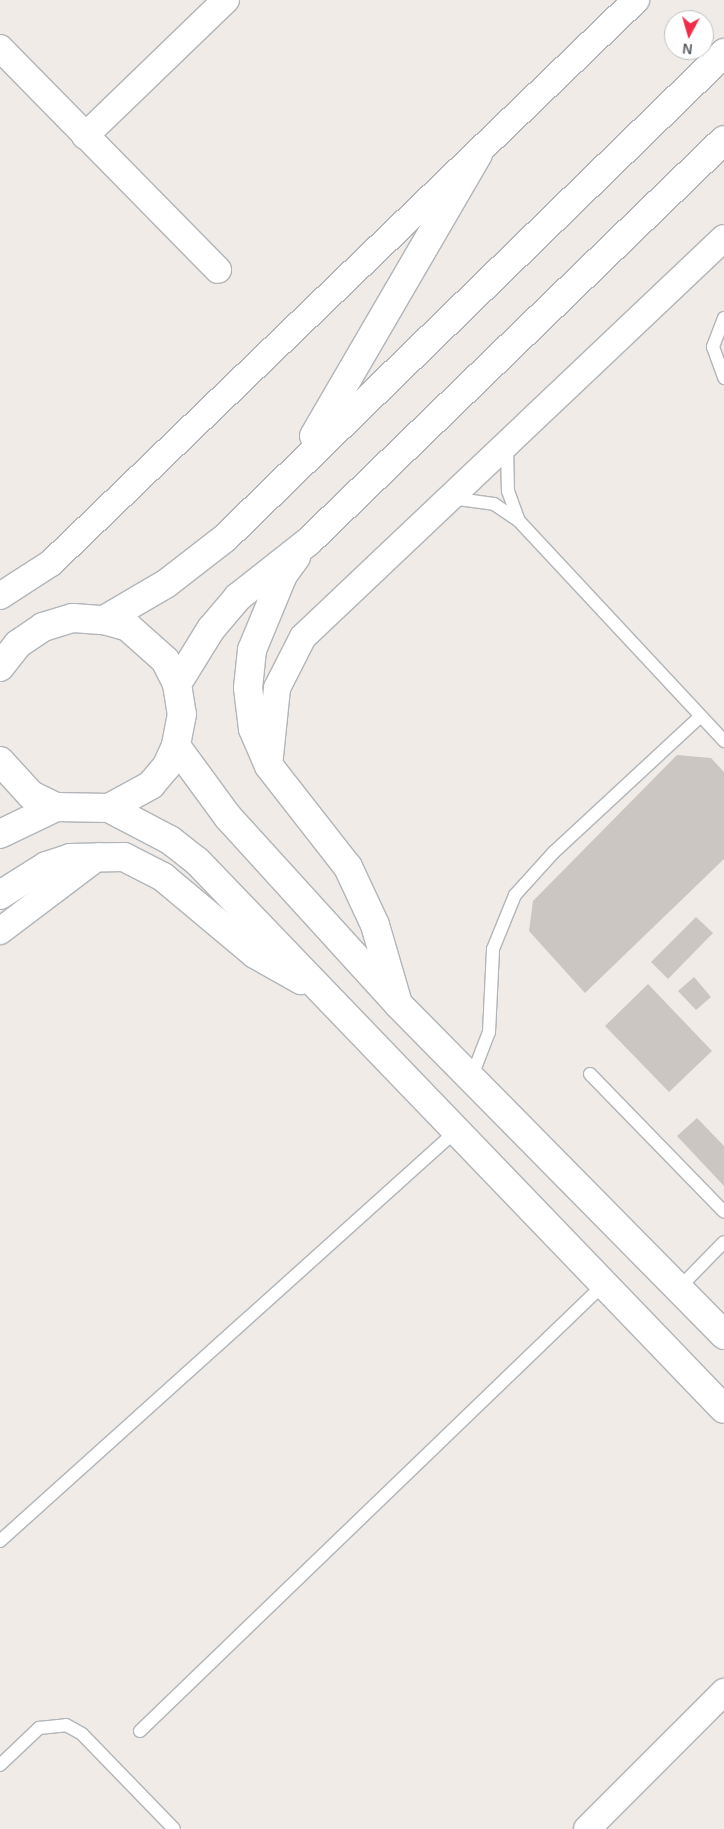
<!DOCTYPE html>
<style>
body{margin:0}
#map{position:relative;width:724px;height:1829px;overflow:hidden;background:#f0ebe6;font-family:Arial,sans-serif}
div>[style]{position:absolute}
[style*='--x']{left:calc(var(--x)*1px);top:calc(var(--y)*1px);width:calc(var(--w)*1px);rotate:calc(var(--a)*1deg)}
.building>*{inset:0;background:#cbc6c2}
.roads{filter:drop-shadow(1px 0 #b1b5b9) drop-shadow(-1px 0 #b1b5b9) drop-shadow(0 1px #b1b5b9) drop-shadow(0 -1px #b1b5b9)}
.service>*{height:12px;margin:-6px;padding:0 6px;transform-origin:6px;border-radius:6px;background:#fff}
.minor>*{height:26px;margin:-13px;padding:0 13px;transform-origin:13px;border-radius:13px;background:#fff}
.secondary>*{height:28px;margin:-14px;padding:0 14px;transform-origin:14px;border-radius:14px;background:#fff}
span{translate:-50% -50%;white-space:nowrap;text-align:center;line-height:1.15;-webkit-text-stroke:4.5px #fff;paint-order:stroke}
.north{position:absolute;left:664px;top:10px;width:50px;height:50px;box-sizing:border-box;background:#fff;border:1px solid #bec1c2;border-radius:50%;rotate:186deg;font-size:14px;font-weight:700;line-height:20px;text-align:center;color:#5d6367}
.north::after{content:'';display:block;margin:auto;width:18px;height:22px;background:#f02c49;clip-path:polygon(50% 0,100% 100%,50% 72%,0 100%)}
</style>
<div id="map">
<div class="building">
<div style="clip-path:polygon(677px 755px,711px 758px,724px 772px,724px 859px,585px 993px,529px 931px,533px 901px)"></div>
<div style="clip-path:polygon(696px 917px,713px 933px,668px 979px,651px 962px)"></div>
<div style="clip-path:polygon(694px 977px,711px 997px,696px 1010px,678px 991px)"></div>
<div style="clip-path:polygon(648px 984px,712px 1051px,669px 1092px,605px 1026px)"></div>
<div style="clip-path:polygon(697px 1118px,724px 1146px,724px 1186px,677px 1136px)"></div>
</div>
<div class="roads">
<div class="service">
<div style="--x:724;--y:318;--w:31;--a:111"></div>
<div style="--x:713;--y:347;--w:33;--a:70"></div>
<div style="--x:507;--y:448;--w:43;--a:88.7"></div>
<div style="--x:508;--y:491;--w:32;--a:70"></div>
<div style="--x:451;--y:498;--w:43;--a:7.9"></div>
<div style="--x:494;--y:504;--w:30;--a:34"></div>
<div style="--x:519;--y:521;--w:301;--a:47"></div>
<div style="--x:590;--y:1074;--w:192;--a:45.8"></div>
<div style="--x:472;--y:1076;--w:47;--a:-68.9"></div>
<div style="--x:489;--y:1032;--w:83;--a:-87.2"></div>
<div style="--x:493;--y:949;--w:58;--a:-67.8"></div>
<div style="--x:515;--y:895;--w:58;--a:-47.8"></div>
<div style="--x:554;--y:852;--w:199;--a:-42.8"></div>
<div style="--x:679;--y:1288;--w:64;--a:-45.6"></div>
<div style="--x:0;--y:1541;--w:613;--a:-41.96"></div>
<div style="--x:140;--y:1731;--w:644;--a:-43.93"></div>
<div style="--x:0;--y:1765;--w:54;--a:-43.5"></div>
<div style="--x:39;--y:1728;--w:27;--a:-6"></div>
<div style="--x:66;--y:1725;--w:18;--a:29"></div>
<div style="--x:82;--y:1734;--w:132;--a:45.9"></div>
</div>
<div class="minor">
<div style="--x:0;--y:48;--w:311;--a:45.5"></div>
<div style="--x:85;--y:136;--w:196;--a:-44"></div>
<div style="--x:0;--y:596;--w:61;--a:-32.9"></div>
<div style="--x:51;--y:563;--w:812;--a:-43.9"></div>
<div style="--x:269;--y:766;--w:78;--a:-84.1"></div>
<div style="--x:277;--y:688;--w:57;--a:-63"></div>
<div style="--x:303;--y:637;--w:580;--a:-43.46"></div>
<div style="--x:0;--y:931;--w:124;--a:-37.1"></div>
<div style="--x:587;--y:1829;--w:194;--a:-45"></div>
</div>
<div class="secondary">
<div style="--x:314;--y:436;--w:326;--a:-59.8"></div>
<div style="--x:296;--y:557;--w:22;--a:126"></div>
<div style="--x:283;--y:575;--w:81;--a:112.5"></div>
<div style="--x:252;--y:650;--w:38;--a:96"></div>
<div style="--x:248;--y:688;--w:41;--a:83"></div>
<div style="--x:253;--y:729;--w:40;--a:66.6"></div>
<div style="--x:269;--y:766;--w:128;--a:52"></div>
<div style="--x:348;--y:867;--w:64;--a:65"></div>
<div style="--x:375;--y:925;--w:78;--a:73.7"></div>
<div style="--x:104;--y:620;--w:73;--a:-30.4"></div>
<div style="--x:167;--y:583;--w:73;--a:-37.8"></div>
<div style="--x:225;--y:538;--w:696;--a:-44.18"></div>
<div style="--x:0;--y:667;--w:29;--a:-52"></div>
<div style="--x:18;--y:644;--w:30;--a:-34"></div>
<div style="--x:43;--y:627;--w:31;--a:-17"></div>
<div style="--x:73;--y:618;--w:31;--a:4"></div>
<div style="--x:104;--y:620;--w:25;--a:16"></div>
<div style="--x:128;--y:627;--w:50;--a:41.7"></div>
<div style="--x:165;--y:660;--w:27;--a:63"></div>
<div style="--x:177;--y:684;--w:30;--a:81"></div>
<div style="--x:182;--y:714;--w:33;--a:101"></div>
<div style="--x:176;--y:746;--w:23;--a:115"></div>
<div style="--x:166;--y:767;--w:23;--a:130"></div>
<div style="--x:151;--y:785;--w:48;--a:151.3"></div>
<div style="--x:109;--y:808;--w:53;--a:-178.9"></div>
<div style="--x:56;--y:807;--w:28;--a:-154"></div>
<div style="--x:31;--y:795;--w:46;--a:-132.4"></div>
<div style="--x:177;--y:684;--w:65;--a:-58.3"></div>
<div style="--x:211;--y:629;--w:42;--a:-49.8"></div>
<div style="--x:238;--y:597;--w:89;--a:-38.2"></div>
<div style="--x:308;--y:542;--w:578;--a:-44.02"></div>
<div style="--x:176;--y:746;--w:88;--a:53.8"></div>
<div style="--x:228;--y:817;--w:253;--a:47.7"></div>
<div style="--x:398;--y:1004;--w:465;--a:45.4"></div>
<div style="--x:109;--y:808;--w:69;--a:27.7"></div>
<div style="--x:170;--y:840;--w:34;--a:38"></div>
<div style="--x:197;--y:861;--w:760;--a:46.12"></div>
<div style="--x:0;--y:834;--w:62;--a:-25.7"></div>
<div style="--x:0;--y:895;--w:54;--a:-32.2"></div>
<div style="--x:46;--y:866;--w:25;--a:-18"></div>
<div style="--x:70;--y:858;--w:54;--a:-1.1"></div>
<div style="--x:124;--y:857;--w:44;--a:27.1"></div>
<div style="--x:163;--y:877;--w:120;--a:39.9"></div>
<div style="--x:255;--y:954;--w:53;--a:29.5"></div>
</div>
</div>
<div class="north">N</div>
</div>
